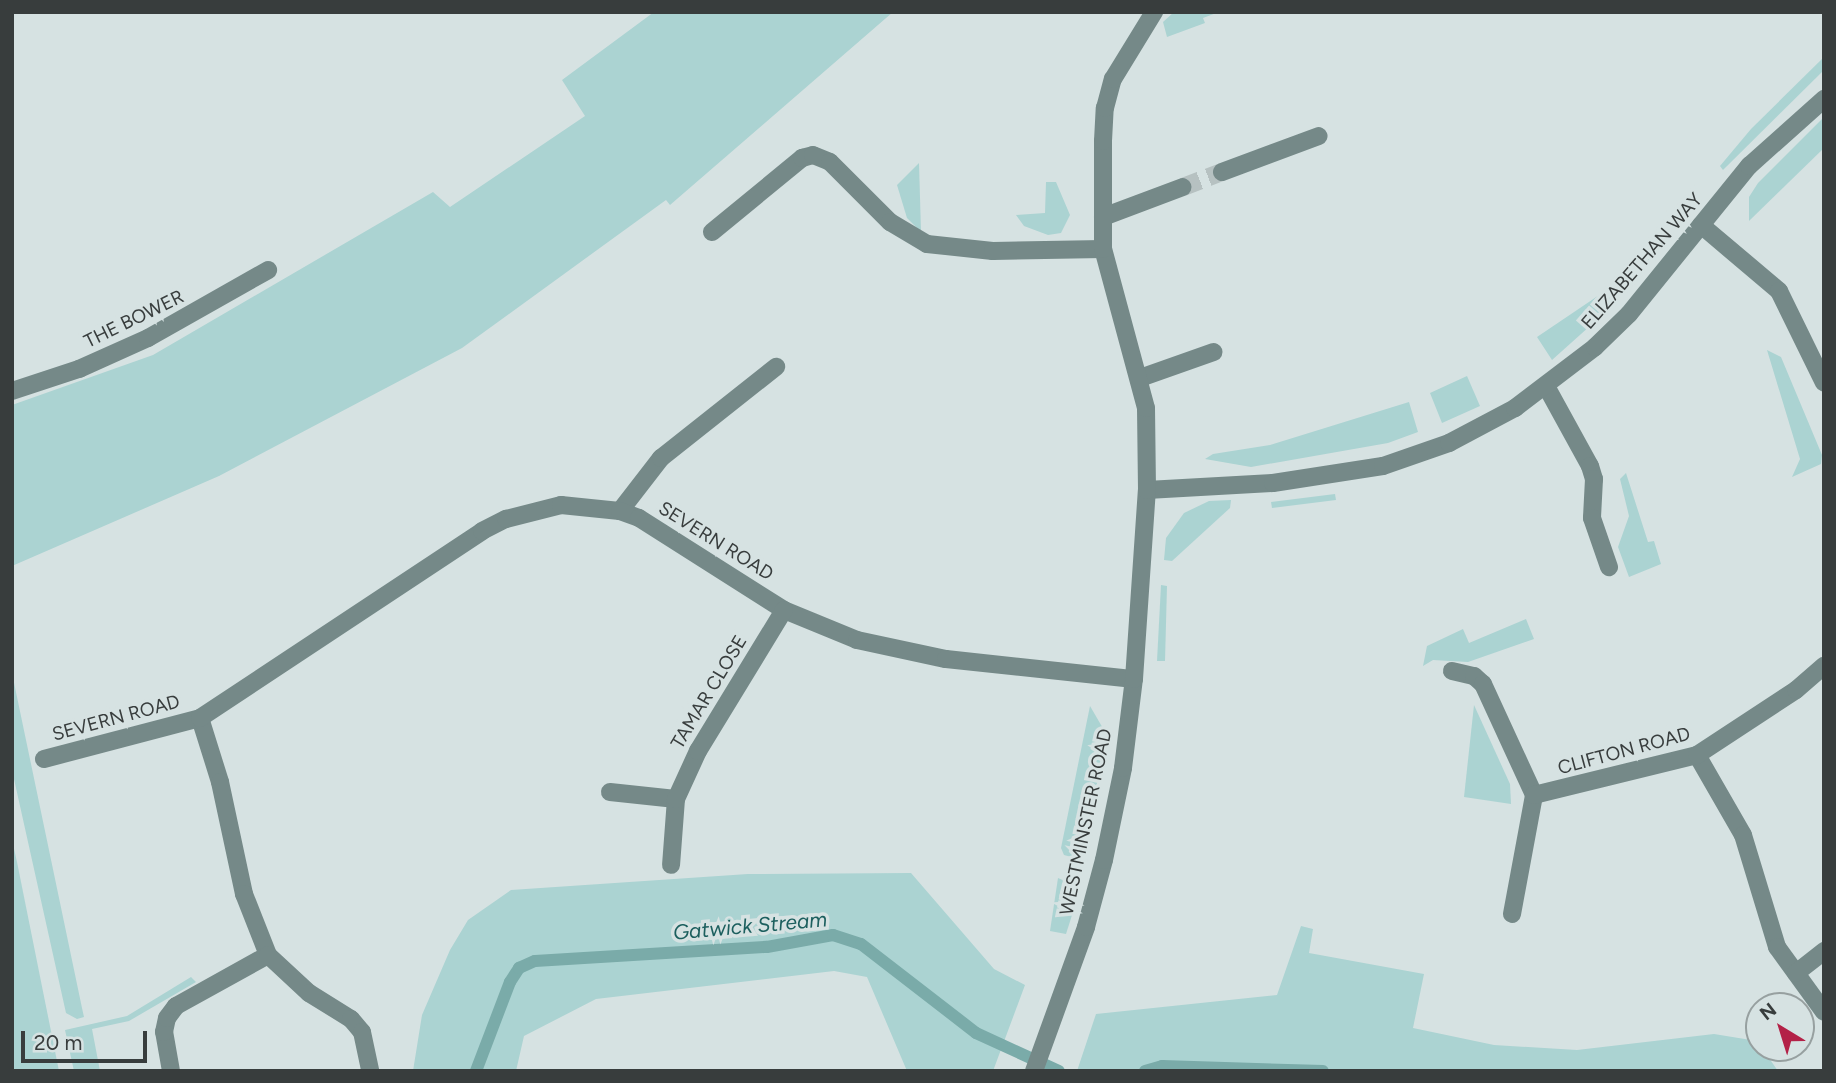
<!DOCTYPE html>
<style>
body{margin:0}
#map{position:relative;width:1836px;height:1083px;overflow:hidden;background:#d6e2e2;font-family:Figtree,sans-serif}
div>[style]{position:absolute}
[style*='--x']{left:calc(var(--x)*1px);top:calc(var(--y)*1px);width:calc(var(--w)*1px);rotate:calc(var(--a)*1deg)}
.green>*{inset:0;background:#abd3d2}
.stream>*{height:12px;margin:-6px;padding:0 6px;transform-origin:6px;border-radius:6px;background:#7aaba9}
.minor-tunnel>*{height:18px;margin-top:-9px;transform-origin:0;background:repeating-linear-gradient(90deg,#b6c1c1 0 18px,transparent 0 27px)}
.minor>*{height:18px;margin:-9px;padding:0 9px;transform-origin:9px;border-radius:9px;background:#758988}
span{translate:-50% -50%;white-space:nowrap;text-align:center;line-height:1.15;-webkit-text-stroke:7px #d6e2e2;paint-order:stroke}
.street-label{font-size:19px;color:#383d3d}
.water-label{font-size:21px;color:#1c5f5e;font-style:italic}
.frame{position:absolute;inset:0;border:14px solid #383d3d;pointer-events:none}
.north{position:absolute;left:1745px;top:992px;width:70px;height:70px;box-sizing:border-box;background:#d6e2e2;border:2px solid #97a0a0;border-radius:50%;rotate:322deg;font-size:19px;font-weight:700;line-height:28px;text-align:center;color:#383d3d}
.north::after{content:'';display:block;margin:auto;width:24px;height:32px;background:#b32147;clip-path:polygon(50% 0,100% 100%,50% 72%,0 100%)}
.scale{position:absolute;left:21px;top:1031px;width:126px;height:32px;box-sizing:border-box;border:4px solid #383d3d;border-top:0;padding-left:9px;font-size:21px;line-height:24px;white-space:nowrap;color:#383d3d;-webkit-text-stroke:5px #d6e2e2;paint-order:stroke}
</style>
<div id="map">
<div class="green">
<div style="clip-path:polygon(654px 12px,893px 12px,670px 205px,666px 200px,462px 348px,219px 476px,12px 566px,12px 405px,153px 355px,433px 192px,450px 207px,585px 116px,562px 80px)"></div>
<div style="clip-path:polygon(1174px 12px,1219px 12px,1203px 18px,1205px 23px,1167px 37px,1163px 22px)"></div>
<div style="clip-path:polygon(1824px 57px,1824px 70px,1723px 170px,1720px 166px,1751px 129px)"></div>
<div style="clip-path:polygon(1824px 117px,1824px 148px,1749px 221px,1749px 197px,1758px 183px)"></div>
<div style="clip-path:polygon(919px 163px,921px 232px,907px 218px,897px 185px)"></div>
<div style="clip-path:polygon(1046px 182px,1056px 182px,1070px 215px,1061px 233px,1048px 235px,1024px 226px,1016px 215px,1045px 213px)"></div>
<div style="clip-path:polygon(1651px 246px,1658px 249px,1600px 317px,1552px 360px,1537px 337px,1620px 281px)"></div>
<div style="clip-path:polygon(1767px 350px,1781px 357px,1822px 455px,1821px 464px,1792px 477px,1800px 459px)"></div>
<div style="clip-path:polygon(1467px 376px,1480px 406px,1442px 423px,1430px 393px)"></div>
<div style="clip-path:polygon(1409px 402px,1418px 432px,1388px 443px,1251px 467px,1205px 459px,1213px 454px,1270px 445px)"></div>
<div style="clip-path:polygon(1626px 473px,1648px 542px,1654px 541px,1661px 564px,1629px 577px,1618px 547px,1629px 516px,1620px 479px)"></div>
<div style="clip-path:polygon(1335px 494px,1336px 500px,1272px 508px,1271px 502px)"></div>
<div style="clip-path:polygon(1231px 500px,1230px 508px,1172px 561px,1164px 560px,1166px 538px,1184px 513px,1209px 501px)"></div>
<div style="clip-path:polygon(1161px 585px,1167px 586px,1165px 661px,1157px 661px)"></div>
<div style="clip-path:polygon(1526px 619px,1534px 639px,1468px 662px,1433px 660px,1423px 666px,1427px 646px,1463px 629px,1469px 643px)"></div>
<div style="clip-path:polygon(12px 673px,82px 1008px,84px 1017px,77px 1019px,66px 1013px,12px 770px)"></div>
<div style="clip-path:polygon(1474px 705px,1510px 784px,1511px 804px,1464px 797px)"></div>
<div style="clip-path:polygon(1090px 706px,1108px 737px,1079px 859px,1064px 855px,1061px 848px)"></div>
<div style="clip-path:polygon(12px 840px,17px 862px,59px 1071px,12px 1071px)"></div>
<div style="clip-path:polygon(911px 873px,994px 969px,1025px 985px,993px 1071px,907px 1071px,867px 977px,834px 971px,596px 999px,524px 1036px,516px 1071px,413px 1071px,422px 1015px,450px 950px,468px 920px,511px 890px,748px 874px)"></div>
<div style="clip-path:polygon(1058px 878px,1074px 885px,1079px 893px,1066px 934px,1050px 931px)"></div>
<div style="clip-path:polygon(1301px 926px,1313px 929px,1309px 953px,1424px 974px,1413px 1028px,1494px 1045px,1577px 1050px,1714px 1034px,1757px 1041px,1778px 1071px,1077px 1071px,1096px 1014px,1277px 995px)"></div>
<div style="clip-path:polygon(191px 977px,196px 982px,129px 1021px,92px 1029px,100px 1071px,74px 1071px,65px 1030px,127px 1016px)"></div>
</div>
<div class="stream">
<div style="--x:476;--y:1071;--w:95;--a:-69.1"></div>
<div style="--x:510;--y:982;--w:17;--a:-57"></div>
<div style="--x:519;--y:968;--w:17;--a:-24"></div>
<div style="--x:535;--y:961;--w:232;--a:-3.5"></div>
<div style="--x:767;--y:947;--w:67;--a:-10.3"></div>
<div style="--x:833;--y:935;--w:29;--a:18"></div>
<div style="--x:861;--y:944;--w:145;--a:37.7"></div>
<div style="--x:976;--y:1033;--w:91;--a:24.6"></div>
<div style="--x:1145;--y:1071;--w:18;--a:-16"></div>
<div style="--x:1162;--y:1066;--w:161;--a:1.8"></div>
</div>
<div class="minor-tunnel">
<div style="--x:1183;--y:187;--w:42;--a:-21"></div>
</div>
<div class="minor">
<div style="--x:1222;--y:172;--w:103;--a:-20.4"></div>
<div style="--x:1103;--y:217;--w:85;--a:-20.6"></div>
<div style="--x:1701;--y:225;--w:102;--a:40.2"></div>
<div style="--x:1779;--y:291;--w:102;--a:63.9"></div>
<div style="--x:712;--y:232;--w:117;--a:-39.4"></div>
<div style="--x:802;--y:158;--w:11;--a:-15"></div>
<div style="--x:813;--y:155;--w:18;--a:22"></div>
<div style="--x:830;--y:162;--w:85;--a:45"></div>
<div style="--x:890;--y:222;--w:43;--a:30.7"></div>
<div style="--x:927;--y:244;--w:66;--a:6.1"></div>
<div style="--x:993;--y:251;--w:110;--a:-1"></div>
<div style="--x:1140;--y:378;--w:78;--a:-19.4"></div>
<div style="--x:1546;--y:386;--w:91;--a:61.2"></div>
<div style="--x:1590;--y:466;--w:14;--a:73"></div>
<div style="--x:1594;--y:479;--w:39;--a:93"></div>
<div style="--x:1592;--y:518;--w:52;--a:70.9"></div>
<div style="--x:12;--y:391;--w:71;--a:-18.2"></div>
<div style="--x:79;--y:369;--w:76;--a:-24.2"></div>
<div style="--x:148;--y:338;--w:138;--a:-29.5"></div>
<div style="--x:1147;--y:490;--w:126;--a:-3.2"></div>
<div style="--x:1273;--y:483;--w:111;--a:-8.8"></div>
<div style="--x:1383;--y:466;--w:70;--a:-19.2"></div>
<div style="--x:1449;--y:443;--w:75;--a:-27.9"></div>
<div style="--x:1515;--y:408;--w:101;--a:-37.3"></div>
<div style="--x:1595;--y:347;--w:47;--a:-44.1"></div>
<div style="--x:1629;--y:314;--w:191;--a:-51"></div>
<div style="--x:1749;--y:166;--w:101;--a:-41.8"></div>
<div style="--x:620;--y:511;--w:67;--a:-52.3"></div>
<div style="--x:661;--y:458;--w:147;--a:-38.4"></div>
<div style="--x:1452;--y:671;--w:23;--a:13"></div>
<div style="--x:1474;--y:676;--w:12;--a:42"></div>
<div style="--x:1483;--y:684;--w:122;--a:65.3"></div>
<div style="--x:200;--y:718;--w:67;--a:72.6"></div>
<div style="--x:220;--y:782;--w:115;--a:77.9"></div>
<div style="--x:244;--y:894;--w:66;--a:68.5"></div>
<div style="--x:1697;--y:755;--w:92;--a:60.1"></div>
<div style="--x:1743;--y:835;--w:117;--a:73.1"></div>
<div style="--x:1777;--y:947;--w:80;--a:54.1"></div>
<div style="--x:44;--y:759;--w:161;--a:-14.7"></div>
<div style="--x:200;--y:718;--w:338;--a:-33.5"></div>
<div style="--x:482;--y:531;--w:27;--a:-27"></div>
<div style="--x:506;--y:519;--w:57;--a:-14.3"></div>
<div style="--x:561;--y:505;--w:59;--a:5.8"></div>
<div style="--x:620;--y:511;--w:20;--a:20"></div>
<div style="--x:639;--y:518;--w:172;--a:32.4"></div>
<div style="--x:784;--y:610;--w:79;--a:22.3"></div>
<div style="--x:857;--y:640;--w:91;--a:12.1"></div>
<div style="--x:946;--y:659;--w:189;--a:6.1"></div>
<div style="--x:610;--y:792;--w:66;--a:6.1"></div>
<div style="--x:676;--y:799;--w:66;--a:94.3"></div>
<div style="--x:676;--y:799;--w:53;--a:-65.4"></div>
<div style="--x:698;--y:751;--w:165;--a:-58.6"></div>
<div style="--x:1512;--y:914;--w:121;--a:-79.5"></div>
<div style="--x:1534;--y:795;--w:168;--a:-13.8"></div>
<div style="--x:1697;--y:755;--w:118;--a:-33.3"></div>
<div style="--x:1796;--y:690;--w:37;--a:-41"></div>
<div style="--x:1796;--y:973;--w:36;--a:-38"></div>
<div style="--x:171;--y:1071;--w:40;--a:-100"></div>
<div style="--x:164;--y:1032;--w:14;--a:-78"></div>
<div style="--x:167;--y:1018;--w:15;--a:-53"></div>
<div style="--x:176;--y:1006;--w:105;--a:-29"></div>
<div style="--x:268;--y:955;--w:56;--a:42.8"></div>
<div style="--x:309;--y:993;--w:49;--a:31.8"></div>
<div style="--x:351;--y:1019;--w:17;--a:50"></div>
<div style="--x:362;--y:1032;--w:40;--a:78"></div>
<div style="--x:1034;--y:1071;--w:153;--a:-70.1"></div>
<div style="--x:1086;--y:927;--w:69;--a:-75"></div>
<div style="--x:1104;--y:860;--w:94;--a:-78.3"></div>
<div style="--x:1123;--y:768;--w:90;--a:-83"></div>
<div style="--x:1134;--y:679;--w:189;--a:-86.1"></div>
<div style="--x:1147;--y:490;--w:82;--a:-90.7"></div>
<div style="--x:1146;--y:408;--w:165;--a:-105.1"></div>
<div style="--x:1103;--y:249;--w:108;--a:-90"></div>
<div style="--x:1103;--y:141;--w:33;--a:-87"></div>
<div style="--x:1105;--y:108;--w:30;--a:-75"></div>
<div style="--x:1113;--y:79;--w:79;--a:-58.5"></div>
</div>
<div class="street-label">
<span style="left:1642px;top:261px;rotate:-49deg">ELIZABETHAN WAY</span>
<span style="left:134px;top:319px;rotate:-26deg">THE BOWER</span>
<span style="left:716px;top:541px;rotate:32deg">SEVERN ROAD</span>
<span style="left:709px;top:692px;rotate:-59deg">TAMAR CLOSE</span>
<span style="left:116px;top:718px;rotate:-15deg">SEVERN ROAD</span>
<span style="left:1624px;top:751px;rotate:-15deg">CLIFTON ROAD</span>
<span style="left:1086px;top:822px;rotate:-78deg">WESTMINSTER ROAD</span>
</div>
<div class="water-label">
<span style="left:750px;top:926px;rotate:-5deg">Gatwick Stream</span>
</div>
<div class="frame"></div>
<div class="north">N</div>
<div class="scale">20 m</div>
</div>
